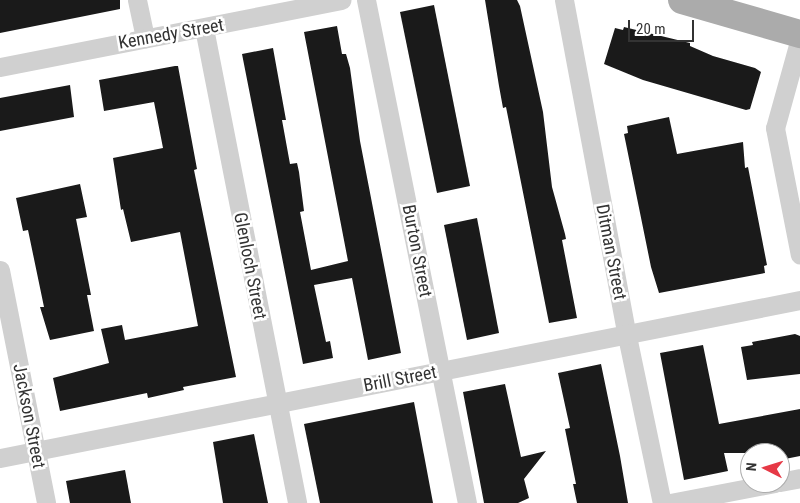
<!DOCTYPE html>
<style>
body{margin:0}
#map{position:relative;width:800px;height:503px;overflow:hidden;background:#fff;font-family:"Roboto Condensed",sans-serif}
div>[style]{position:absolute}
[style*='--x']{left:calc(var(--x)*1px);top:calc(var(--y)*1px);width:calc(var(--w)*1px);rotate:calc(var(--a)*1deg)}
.building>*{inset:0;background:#1a1a1a}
.minor>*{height:19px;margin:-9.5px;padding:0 9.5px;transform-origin:9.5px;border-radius:9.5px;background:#d0d0d0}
.primary>*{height:28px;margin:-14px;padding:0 14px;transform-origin:14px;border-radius:14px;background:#ababab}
span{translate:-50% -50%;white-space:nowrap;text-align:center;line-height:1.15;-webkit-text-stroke:5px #fff;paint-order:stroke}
.street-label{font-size:18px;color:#333}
.north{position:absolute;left:740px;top:443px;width:50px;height:50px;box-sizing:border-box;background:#fff;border:1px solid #adadad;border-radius:50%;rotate:275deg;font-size:14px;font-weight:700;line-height:20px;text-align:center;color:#333}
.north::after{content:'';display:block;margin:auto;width:18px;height:22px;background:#e63946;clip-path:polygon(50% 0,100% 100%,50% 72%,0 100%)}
.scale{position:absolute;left:628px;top:20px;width:66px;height:22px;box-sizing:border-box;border:2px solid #333;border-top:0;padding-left:6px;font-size:15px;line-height:18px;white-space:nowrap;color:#333;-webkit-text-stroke:4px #fff;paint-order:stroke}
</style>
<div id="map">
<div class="building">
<div style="clip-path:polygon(0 0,120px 0,120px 9px,0 33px)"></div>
<div style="clip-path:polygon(485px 0,517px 0,520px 6px,543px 112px,552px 187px,565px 234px,566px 239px,562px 240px,577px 318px,549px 323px,506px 107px,503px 108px,499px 86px)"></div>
<div style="clip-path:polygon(434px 5px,470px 186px,437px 193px,400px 12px)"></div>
<div style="clip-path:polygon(337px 26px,342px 54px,346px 54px,350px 68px,360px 141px,401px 353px,368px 360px,352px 278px,314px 285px,326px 342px,330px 341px,333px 358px,303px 364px,242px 54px,273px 48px,286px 120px,282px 120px,290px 164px,297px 163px,299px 172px,304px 211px,300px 212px,311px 270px,348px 261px,304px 32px)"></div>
<div style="clip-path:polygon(624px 27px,690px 43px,690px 46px,713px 56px,755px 68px,761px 72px,750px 109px,746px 110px,643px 80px,604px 64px,615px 28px,623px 30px)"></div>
<div style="clip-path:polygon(175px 66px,178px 66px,197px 169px,194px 170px,236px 377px,183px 387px,184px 390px,148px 398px,147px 393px,60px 411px,53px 378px,109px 363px,101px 329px,122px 325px,125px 340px,198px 326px,180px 232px,131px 242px,123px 209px,121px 210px,113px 158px,163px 148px,154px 102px,104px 111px,99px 80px)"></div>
<div style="clip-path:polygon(70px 85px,74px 117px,0 131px,0 98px)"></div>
<div style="clip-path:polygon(669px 117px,677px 154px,743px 142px,745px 168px,748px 167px,767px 265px,764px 266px,765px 273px,659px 293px,651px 267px,624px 134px,628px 133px,627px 126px)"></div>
<div style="clip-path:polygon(80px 184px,87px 217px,76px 219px,91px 295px,87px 295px,94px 331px,50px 340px,40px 307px,44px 307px,28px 230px,23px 231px,16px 198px)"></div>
<div style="clip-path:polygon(477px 218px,499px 333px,467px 340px,444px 225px)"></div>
<div style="clip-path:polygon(795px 334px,800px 336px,800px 374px,747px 380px,741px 347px,753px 345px,752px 342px)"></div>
<div style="clip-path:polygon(703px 345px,719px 424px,800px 409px,800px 456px,780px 460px,780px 453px,724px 453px,728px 471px,684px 480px,660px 353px)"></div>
<div style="clip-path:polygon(601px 364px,620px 456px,628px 503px,577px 503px,573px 484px,576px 484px,565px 429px,570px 428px,558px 373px)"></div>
<div style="clip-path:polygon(505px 384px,521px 457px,546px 451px,524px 479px,529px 498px,518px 503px,484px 503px,463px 392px)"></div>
<div style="clip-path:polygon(414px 402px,433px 503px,320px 503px,304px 424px)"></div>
<div style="clip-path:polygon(254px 434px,268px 503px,223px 503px,213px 442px)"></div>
<div style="clip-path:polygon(125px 470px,131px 503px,70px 503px,66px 481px)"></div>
</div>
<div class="minor">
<div style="--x:137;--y:0;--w:39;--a:78"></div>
<div style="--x:366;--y:0;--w:513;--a:78.65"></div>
<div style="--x:564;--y:0;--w:342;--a:79.4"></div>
<div style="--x:627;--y:336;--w:171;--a:78.2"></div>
<div style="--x:204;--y:28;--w:484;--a:78.9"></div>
<div style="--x:800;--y:38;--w:93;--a:105.5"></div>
<div style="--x:775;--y:128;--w:129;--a:78.9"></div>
<div style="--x:0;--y:67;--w:348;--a:-11.1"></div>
<div style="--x:0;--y:270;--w:237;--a:78.8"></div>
<div style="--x:0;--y:458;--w:815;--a:-11.17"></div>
<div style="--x:780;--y:482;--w:20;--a:-11"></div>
<div style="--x:670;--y:503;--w:107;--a:-10.8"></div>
</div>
<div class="primary">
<div style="--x:682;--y:0;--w:123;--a:16.1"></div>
</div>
<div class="street-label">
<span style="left:171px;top:34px;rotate:-10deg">Kennedy Street</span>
<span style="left:417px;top:251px;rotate:79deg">Burton Street</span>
<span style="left:611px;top:252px;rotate:79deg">Ditman Street</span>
<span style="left:250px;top:266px;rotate:79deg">Glenloch Street</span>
<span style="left:400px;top:379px;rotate:-11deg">Brill Street</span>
<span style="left:29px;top:416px;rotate:79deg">Jackson Street</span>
</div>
<div class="north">N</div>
<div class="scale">20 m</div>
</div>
